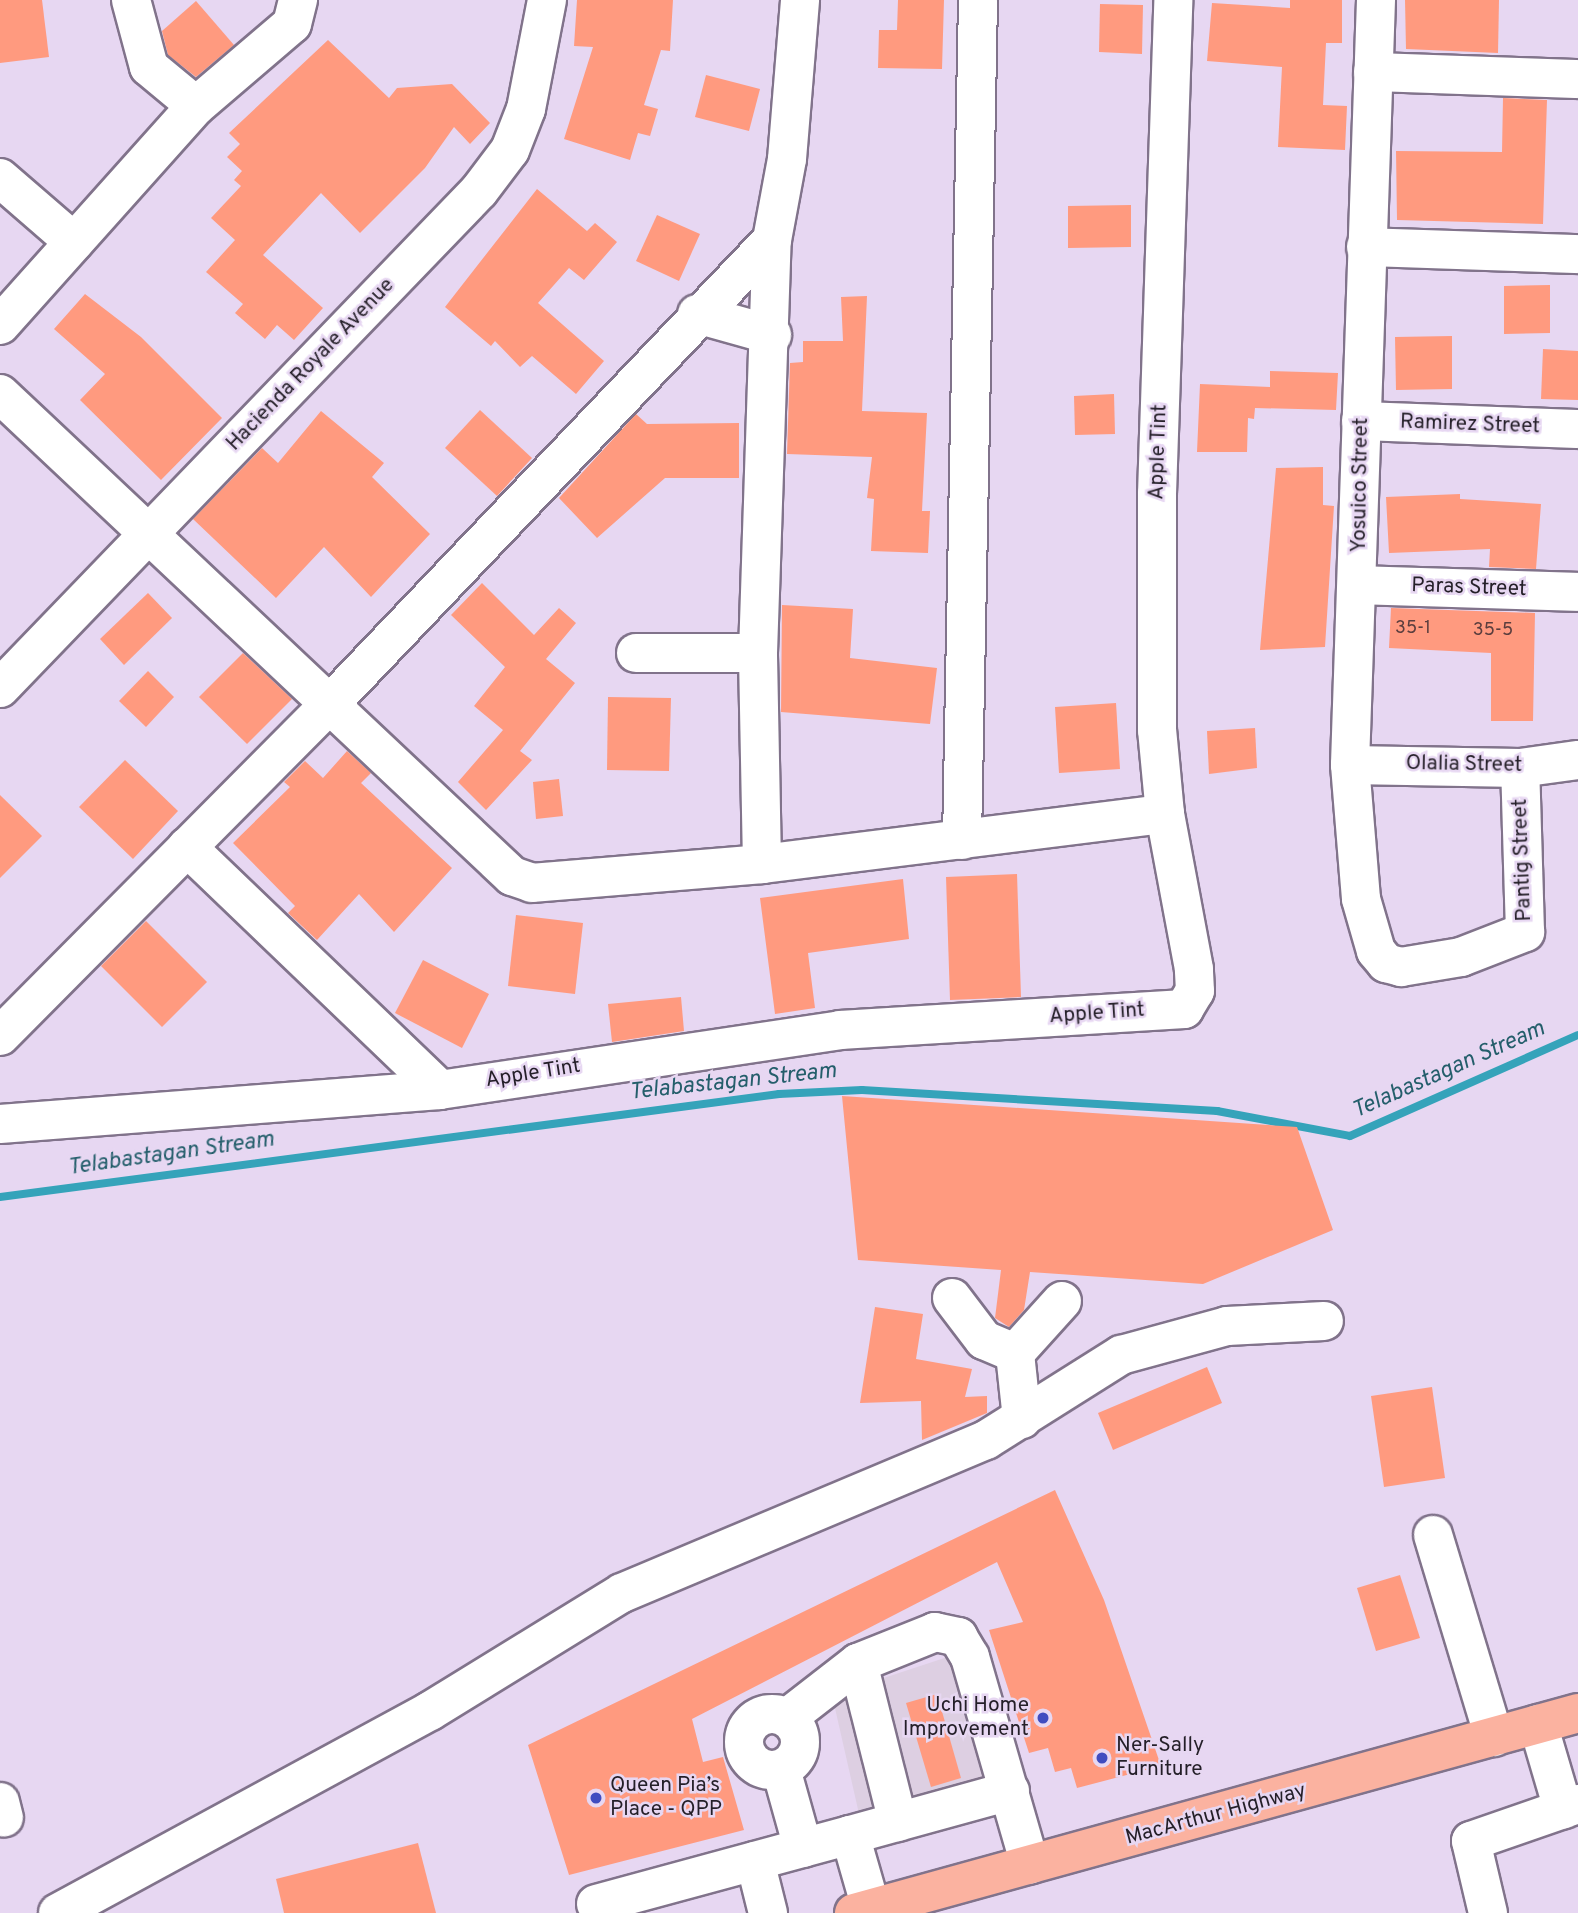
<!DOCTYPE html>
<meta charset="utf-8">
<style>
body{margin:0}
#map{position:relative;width:1578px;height:1913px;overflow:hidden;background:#e7d7f2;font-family:Overpass,sans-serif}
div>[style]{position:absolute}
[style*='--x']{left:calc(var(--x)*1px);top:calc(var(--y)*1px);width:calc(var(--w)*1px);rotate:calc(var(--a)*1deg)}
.commercial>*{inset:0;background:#ddcfe2}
.stream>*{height:8px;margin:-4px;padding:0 4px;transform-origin:4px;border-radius:4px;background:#35a3ba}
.building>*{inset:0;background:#ff9a7f}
.roads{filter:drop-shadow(2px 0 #81738b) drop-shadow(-2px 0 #81738b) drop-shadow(0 2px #81738b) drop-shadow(0 -2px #81738b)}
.minor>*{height:38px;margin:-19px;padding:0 19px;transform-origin:19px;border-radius:19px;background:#fff}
.minor>.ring{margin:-19px;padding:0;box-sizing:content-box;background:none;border:38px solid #fff;border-radius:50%}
.highway>*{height:38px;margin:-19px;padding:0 19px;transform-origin:19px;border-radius:19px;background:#fbb2a0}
.dots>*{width:19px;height:19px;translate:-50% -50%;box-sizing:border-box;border:4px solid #e7d7f2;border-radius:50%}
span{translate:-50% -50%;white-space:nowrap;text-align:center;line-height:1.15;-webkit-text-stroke:5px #e7d7f2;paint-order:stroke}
.number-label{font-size:18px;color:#5b3e3e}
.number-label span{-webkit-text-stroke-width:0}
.street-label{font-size:21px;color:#241f28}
.poi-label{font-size:21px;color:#241f28}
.right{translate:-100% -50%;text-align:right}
.left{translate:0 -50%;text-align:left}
.water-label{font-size:23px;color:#245e6b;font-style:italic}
</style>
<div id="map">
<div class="commercial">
<div style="clip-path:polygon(987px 1644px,1032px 1807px,867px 1849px,832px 1695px)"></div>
</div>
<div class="stream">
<div style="--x:0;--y:1197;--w:786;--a:-7.53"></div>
<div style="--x:779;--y:1094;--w:83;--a:-2.8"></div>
<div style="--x:862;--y:1090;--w:356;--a:3.4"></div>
<div style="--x:1217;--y:1111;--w:135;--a:10.6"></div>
<div style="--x:1350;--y:1136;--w:249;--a:-23.9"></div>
</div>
<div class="building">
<div style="clip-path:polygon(0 0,42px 0,49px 57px,0 63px)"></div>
<div style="clip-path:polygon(577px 0,673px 0,670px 51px,661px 50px,644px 105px,658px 109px,650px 136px,638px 133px,630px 160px,564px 139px,593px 47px,574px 46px)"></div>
<div style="clip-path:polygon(898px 0,944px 0,942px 69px,878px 68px,879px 30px,897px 30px)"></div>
<div style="clip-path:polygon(1290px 0,1342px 0,1342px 43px,1326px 43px,1323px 105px,1347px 106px,1345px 150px,1278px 147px,1282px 67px,1207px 61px,1212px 3px,1290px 8px)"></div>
<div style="clip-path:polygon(1405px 0,1499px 0,1498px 53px,1406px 49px)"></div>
<div style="clip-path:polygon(196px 1px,234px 45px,196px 77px,168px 55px,162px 31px)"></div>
<div style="clip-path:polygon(1100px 4px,1143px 5px,1142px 54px,1099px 52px)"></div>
<div style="clip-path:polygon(328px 40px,389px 98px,397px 88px,452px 84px,490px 123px,470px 144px,454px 127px,425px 168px,360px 233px,321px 193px,263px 255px,323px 308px,294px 340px,277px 325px,265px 339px,235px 313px,243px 304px,206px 272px,235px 240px,211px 218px,241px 186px,234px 180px,242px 171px,227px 157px,240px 144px,229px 133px)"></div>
<div style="clip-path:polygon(706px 75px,760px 89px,749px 131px,695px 117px)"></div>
<div style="clip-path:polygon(1503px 98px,1547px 100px,1543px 224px,1397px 220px,1396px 151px,1502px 152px)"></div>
<div style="clip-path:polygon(537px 189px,587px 231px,595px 223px,617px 242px,584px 280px,569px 268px,538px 303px,604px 361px,576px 394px,532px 356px,520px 367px,495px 341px,491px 346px,445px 307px)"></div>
<div style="clip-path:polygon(1131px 205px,1131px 247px,1068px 248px,1068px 206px)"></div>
<div style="clip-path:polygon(657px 215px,700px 234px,679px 281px,636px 261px)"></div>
<div style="clip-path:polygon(1550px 285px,1550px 333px,1504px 334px,1504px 286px)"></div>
<div style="clip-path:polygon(85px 294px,141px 337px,222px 418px,161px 480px,80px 400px,105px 374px,54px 329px)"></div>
<div style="clip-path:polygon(867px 296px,862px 411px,927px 413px,922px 511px,930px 511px,928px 553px,871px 551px,874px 499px,867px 498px,872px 457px,787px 454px,790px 363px,803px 362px,803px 341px,843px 341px,841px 297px)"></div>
<div style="clip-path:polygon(1452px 336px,1452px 389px,1396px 390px,1395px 337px)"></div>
<div style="clip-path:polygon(1543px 349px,1578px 351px,1578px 400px,1541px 399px)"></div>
<div style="clip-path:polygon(1270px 371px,1338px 373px,1336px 410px,1255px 408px,1254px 419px,1248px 418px,1247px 452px,1197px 452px,1200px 384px,1270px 387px)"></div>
<div style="clip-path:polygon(1114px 394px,1115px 434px,1075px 435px,1074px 396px)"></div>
<div style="clip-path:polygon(480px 410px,532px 458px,497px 496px,445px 448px)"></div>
<div style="clip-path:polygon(321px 411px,384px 463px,372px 477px,430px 534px,371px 597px,324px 547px,276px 598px,193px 519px,262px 448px,278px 463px)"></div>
<div style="clip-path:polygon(636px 414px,647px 424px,739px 423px,739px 478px,665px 478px,597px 538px,559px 498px)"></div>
<div style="clip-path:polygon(1323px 467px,1323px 505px,1334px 506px,1325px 647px,1260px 650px,1276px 468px)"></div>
<div style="clip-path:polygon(1460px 494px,1460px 499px,1541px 504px,1536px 569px,1489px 567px,1490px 549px,1389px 553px,1386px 497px)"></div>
<div style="clip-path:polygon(482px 583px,534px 635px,559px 608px,576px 623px,546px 659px,575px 683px,520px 751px,532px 760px,486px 810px,458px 782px,503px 730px,474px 706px,505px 667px,451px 615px)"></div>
<div style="clip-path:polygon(148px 593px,172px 618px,124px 665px,100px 639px)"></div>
<div style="clip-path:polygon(782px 605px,853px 609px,850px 658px,937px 668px,930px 724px,781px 712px)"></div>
<div style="clip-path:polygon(1391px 608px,1535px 613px,1533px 721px,1491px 721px,1491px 653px,1389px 648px)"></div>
<div style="clip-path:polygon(243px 653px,292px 699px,247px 744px,199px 697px)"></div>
<div style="clip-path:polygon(148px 671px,174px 697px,146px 727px,119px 701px)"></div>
<div style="clip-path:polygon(608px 697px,671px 698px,669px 771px,607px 770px)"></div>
<div style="clip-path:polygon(1116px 703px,1120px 769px,1059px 773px,1055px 707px)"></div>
<div style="clip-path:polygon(1255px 728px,1257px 768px,1209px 774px,1207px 731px)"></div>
<div style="clip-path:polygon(347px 751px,371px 773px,361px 783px,452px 868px,394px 932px,359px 894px,317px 940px,288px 913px,295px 906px,233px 843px,290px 787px,284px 782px,305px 761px,323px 778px)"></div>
<div style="clip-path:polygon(125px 760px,178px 811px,133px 859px,79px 807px)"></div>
<div style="clip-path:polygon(559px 779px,563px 816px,536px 819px,533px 782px)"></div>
<div style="clip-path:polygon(0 795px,42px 836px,0 878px)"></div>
<div style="clip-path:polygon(1017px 874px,1021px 997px,950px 1000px,946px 877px)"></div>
<div style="clip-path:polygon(903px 879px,909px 939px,808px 953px,815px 1008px,775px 1014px,760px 898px)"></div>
<div style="clip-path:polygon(516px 915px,583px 923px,575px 994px,508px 986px)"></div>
<div style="clip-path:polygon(146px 921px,207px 982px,162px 1027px,101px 966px)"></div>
<div style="clip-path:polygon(423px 960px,489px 994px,462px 1048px,395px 1013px)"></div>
<div style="clip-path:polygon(681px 997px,684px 1031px,612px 1042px,608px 1004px)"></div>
<div style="clip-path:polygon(842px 1096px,1297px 1127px,1333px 1230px,1203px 1284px,1030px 1272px,1024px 1310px,1009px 1327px,995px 1318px,1001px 1270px,858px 1260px)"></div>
<div style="clip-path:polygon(875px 1307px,923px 1314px,916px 1359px,972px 1369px,965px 1397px,987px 1396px,987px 1413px,922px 1440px,921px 1401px,860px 1403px)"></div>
<div style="clip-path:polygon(1207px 1367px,1222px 1403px,1113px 1450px,1098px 1413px)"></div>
<div style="clip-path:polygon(1432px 1387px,1445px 1478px,1384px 1487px,1371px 1396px)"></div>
<div style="clip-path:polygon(1055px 1490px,1104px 1600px,1161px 1766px,1077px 1788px,1071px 1768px,1055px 1772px,1048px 1748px,1029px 1753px,989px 1630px,1023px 1622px,997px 1562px,692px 1719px,703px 1762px,723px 1757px,744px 1830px,569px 1875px,528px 1745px)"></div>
<div style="clip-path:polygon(1400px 1575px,1420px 1638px,1376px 1651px,1357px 1588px)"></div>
<div style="clip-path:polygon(937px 1694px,961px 1778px,931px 1787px,906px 1703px)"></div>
<div style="clip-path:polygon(418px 1843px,436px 1913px,284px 1913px,276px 1879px)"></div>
</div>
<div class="roads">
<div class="minor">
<div style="--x:131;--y:0;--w:69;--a:75"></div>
<div style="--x:149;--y:67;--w:61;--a:39.7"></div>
<div style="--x:1376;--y:0;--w:765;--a:91.95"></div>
<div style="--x:1350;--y:765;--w:134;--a:85.3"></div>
<div style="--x:1361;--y:899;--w:54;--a:73.9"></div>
<div style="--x:1376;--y:951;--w:16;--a:50"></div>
<div style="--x:1386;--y:963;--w:16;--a:15"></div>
<div style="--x:1401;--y:967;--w:61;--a:-9.5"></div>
<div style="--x:1461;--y:957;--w:69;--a:-21.3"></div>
<div style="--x:1525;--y:932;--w:164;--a:-91.7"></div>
<div style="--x:1373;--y:72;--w:205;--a:2"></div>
<div style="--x:0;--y:178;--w:98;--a:40.9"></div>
<div style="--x:1366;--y:247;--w:212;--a:1.9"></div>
<div style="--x:697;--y:314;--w:78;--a:15.6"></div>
<div style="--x:0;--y:325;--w:294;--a:-48.2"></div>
<div style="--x:196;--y:106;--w:126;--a:-40.5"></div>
<div style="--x:292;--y:24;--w:25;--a:-76"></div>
<div style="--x:0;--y:394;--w:703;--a:43.27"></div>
<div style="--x:512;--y:876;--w:21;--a:19"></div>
<div style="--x:532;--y:883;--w:231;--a:-4.7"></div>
<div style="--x:762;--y:864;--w:406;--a:-7.1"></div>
<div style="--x:1361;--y:421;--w:217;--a:2.1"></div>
<div style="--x:1359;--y:585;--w:219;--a:1.8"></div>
<div style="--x:636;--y:653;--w:122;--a:0"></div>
<div style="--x:0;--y:688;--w:690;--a:-46.06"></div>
<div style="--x:479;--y:191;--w:51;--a:-52.9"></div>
<div style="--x:510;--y:150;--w:44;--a:-68.7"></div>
<div style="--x:526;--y:109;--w:111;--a:-79.1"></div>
<div style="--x:1350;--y:765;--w:170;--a:1"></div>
<div style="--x:1520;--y:768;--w:59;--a:-7.9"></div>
<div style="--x:962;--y:840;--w:840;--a:-88.91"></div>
<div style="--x:187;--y:847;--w:351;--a:43.8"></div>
<div style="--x:762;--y:864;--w:211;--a:-91.1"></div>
<div style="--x:758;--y:653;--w:413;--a:-88.1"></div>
<div style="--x:0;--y:1036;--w:462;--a:-45.2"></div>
<div style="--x:326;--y:708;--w:646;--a:-46.38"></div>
<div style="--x:772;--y:240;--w:82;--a:-79.5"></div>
<div style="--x:787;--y:159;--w:160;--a:-85.3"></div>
<div style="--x:0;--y:1124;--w:441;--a:-4.4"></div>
<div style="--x:440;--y:1090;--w:404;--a:-8.5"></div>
<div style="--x:840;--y:1030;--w:345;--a:-3.5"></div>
<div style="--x:1184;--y:1009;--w:21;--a:-59"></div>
<div style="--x:1195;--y:991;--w:22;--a:-93"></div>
<div style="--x:1194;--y:969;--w:158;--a:-100.6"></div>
<div style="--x:1165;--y:814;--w:84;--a:-95.4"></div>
<div style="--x:1157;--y:730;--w:236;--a:-90"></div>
<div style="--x:1157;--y:494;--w:494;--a:-88.1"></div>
<div style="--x:952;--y:1298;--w:53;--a:52.7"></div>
<div style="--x:984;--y:1340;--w:34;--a:23"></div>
<div style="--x:1022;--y:1419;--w:66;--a:-96.1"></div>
<div style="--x:1015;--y:1353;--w:70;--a:-47.9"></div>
<div style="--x:1433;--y:1535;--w:211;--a:73.2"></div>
<div style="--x:858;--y:1663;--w:164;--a:75.9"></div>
<div class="ring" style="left:744px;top:1714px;width:18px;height:18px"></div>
<div style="--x:787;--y:1718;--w:90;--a:-37.8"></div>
<div style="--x:858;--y:1663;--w:83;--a:-21.9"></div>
<div style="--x:935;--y:1632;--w:24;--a:12"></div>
<div style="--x:958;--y:1637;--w:23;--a:59"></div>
<div style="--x:970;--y:1657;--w:216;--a:73.9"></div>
<div style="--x:1538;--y:1724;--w:89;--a:73.6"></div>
<div style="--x:781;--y:1769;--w:82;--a:74.4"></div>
<div style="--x:0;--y:1802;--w:16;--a:76"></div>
<div style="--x:755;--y:1861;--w:54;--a:76"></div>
<div style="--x:596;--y:1904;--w:263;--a:-15.2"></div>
<div style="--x:871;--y:1908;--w:76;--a:-106"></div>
<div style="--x:850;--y:1835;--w:166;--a:-15.4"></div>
<div style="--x:58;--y:1913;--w:423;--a:-28.5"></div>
<div style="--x:430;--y:1711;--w:225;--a:-31.6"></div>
<div style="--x:622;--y:1593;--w:395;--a:-22.8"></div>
<div style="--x:986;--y:1440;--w:160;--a:-32.2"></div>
<div style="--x:1121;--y:1355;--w:110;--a:-15.3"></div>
<div style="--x:1227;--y:1326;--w:97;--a:-3"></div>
<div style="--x:1488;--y:1913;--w:74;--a:-103.3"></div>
<div style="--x:1471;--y:1841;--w:113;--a:-19.1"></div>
</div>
<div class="highway">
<div style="--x:854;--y:1913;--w:751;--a:-15.44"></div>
</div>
</div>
<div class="dots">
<div style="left:1043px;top:1718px;background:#404cc0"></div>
<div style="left:1102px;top:1758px;background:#404cc0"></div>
<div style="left:596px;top:1798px;background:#404cc0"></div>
</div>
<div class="number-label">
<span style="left:1413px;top:629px">35-1</span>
<span style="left:1493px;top:631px">35-5</span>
</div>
<div class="street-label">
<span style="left:311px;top:365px;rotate:-46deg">Hacienda Royale Avenue</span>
<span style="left:1470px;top:425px;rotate:2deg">Ramirez Street</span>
<span style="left:1159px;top:452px;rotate:-88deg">Apple Tint</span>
<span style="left:1361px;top:485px;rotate:-89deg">Yosuico Street</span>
<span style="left:1469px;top:588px;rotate:2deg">Paras Street</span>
<span style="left:1464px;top:765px;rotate:1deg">Olalia Street</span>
<span style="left:1523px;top:860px;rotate:-92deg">Pantig Street</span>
<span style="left:1097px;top:1014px;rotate:-4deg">Apple Tint</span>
<span style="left:533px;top:1074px;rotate:-9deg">Apple Tint</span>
<span style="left:1216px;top:1815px;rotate:-15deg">MacArthur Highway</span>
</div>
<div class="poi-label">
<span class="right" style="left:1029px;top:1718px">Uchi Home<br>Improvement</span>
<span class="left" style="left:1116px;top:1758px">Ner-Sally<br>Furniture</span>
<span class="left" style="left:610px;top:1798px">Queen Pia’s<br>Place - QPP</span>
</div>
<div class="water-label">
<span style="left:1449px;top:1071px;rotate:-24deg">Telabastagan Stream</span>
<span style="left:733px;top:1083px;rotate:-6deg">Telabastagan Stream</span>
<span style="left:171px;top:1155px;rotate:-8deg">Telabastagan Stream</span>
</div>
</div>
